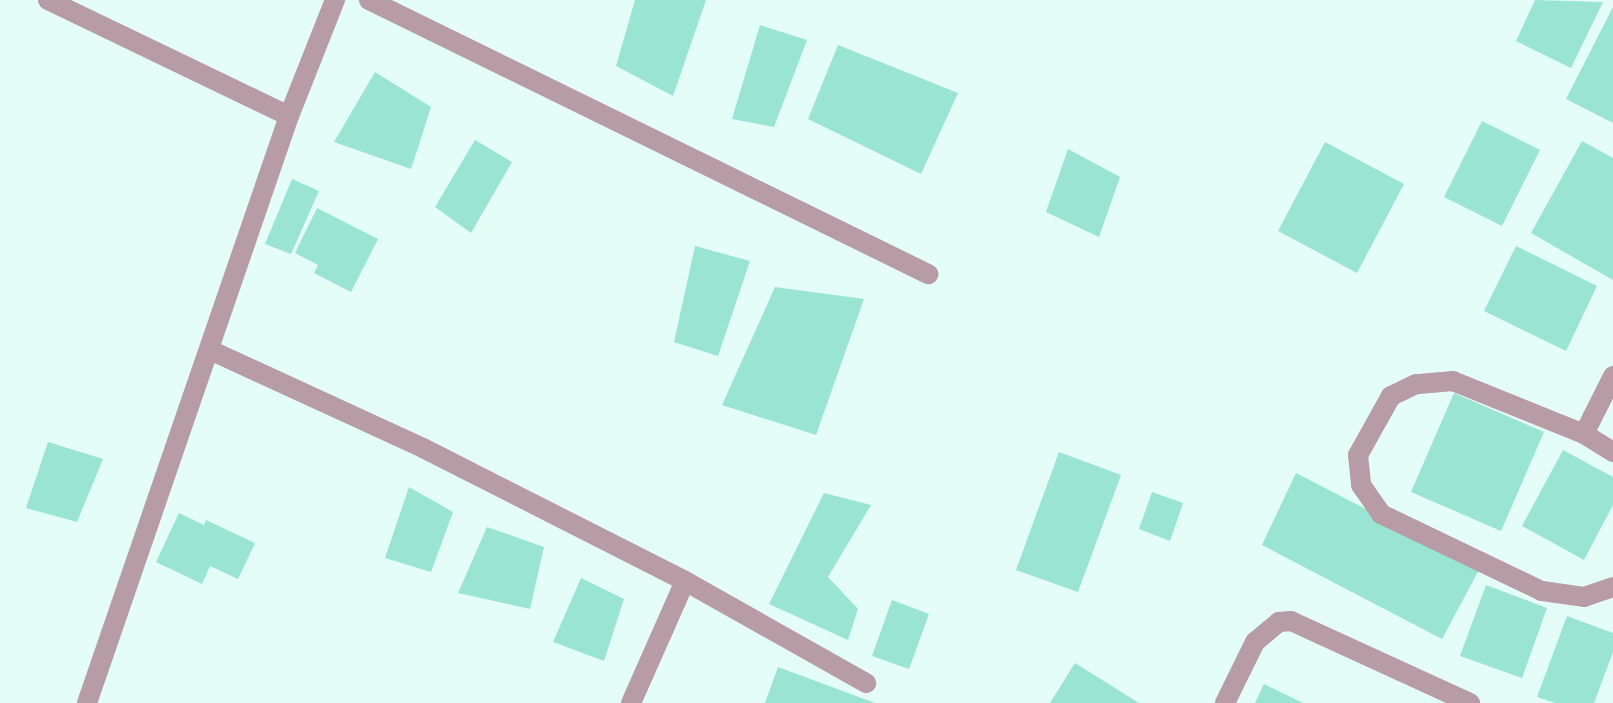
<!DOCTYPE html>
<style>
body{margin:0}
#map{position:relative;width:1613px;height:703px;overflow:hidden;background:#e4fef7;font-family:Georgia,serif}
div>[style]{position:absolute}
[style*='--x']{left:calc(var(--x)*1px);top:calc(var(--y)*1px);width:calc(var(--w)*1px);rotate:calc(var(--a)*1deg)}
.building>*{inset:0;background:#99e4d3}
.minor>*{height:20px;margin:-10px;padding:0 10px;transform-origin:10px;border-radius:10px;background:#b89ca5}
span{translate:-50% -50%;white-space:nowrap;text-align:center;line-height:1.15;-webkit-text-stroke:6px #e4fef7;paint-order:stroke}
</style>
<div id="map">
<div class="building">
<div style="clip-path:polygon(635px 0,706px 0,673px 96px,616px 66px)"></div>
<div style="clip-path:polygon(1535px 0,1603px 2px,1571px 68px,1516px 41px)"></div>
<div style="clip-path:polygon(1613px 7px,1613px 123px,1566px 99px)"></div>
<div style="clip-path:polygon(760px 25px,807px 40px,774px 127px,732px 119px)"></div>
<div style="clip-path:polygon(838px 45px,958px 93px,921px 174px,808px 119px)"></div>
<div style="clip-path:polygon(375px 72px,431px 107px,411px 169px,334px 142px)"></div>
<div style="clip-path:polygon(1482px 121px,1540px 150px,1502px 226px,1444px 197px)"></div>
<div style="clip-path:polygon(475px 140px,512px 162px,471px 233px,435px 207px)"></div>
<div style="clip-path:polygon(1582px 141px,1613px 158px,1613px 280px,1531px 233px)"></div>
<div style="clip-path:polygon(1325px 142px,1404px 184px,1357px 273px,1278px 231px)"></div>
<div style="clip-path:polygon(1068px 149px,1120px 177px,1099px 237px,1046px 212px)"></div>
<div style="clip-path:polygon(292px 179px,319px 191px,291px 254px,265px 244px)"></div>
<div style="clip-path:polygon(317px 208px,378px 239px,351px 292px,314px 273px,318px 265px,295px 253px)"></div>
<div style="clip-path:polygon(695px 246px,750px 261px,718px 356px,674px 342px)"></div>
<div style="clip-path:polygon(1516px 246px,1597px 286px,1566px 351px,1484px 311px)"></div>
<div style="clip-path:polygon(775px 287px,864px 299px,816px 435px,722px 405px)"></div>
<div style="clip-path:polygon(1454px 393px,1544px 432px,1501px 531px,1411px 492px)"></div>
<div style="clip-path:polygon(48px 442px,103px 459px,77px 522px,26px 508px)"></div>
<div style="clip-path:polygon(1563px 450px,1613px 477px,1613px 505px,1584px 560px,1522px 526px)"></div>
<div style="clip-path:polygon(1059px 452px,1121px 475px,1078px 592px,1016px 570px)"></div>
<div style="clip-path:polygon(1296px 473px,1480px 568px,1442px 639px,1262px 545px)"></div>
<div style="clip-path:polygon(409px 487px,453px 512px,431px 572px,385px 558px)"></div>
<div style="clip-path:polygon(1152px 492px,1183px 503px,1170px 541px,1139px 529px)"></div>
<div style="clip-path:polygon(824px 493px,871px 505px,828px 577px,858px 609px,848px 640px,769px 604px)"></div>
<div style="clip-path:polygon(179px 513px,204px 525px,206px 520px,255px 543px,238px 579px,210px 566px,202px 584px,156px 562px)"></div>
<div style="clip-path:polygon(487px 527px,544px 547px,530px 609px,458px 593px)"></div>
<div style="clip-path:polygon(581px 578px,624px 599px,604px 661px,553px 642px)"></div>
<div style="clip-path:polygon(1486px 585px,1547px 608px,1522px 678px,1460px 656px)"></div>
<div style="clip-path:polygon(892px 600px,929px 614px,909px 669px,872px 656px)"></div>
<div style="clip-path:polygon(1567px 616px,1613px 633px,1613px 652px,1594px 703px,1555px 703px,1537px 697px)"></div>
<div style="clip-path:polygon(1075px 663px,1139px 703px,1050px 703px)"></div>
<div style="clip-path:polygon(778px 667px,875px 703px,765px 703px)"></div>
<div style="clip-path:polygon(1264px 684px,1303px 703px,1255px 703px)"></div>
</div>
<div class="minor">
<div style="--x:48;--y:0;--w:267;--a:25.7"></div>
<div style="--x:369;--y:0;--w:623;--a:26.11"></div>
<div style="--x:210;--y:350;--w:234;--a:24.7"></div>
<div style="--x:423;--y:448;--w:294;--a:26.9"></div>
<div style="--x:685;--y:581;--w:208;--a:29.4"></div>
<div style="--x:1584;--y:434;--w:65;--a:-63.4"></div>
<div style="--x:1613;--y:452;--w:34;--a:-148"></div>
<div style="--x:1584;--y:434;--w:141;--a:-158"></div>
<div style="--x:1453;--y:381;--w:37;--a:175"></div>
<div style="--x:1416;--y:384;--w:28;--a:154"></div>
<div style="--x:1391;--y:396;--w:68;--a:119.2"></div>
<div style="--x:1358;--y:455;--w:30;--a:84"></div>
<div style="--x:1361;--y:485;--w:35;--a:55"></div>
<div style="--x:1381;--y:514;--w:178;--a:25.6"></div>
<div style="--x:1542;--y:591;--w:42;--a:8.1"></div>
<div style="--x:1584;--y:597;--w:31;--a:-19"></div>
<div style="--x:87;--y:703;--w:621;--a:-71.01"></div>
<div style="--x:289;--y:116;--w:125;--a:-68.4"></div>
<div style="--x:631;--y:703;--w:133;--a:-66.1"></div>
<div style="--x:1225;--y:703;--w:68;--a:-63.8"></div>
<div style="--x:1255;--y:642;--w:31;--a:-40"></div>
<div style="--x:1279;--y:622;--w:12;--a:-5"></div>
<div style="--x:1291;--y:621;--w:197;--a:24.6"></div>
</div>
</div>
